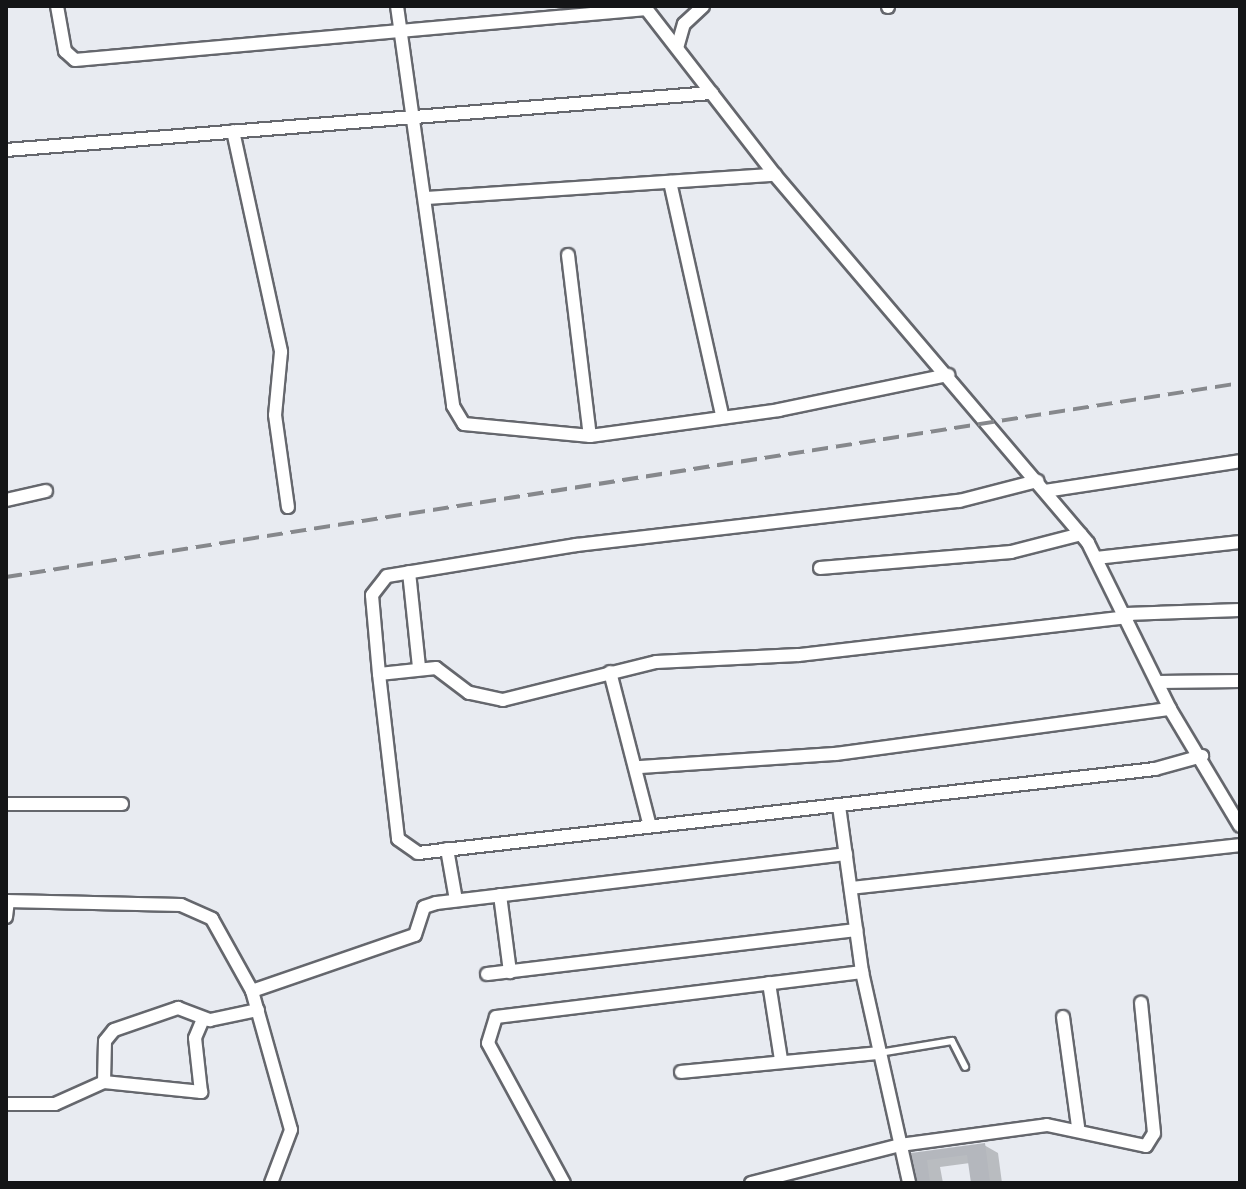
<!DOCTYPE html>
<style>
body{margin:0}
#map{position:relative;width:1246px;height:1189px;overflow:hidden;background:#e8ebf1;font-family:"Fira Sans",sans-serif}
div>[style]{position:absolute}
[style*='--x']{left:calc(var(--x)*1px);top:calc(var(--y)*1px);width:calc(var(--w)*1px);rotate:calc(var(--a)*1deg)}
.shadow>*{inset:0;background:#0003}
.building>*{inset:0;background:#b4b7bd}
.roads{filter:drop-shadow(2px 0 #65676d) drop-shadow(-2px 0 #65676d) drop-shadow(0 2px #65676d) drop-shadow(0 -2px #65676d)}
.lane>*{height:6px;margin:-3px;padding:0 3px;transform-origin:3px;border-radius:3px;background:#fff}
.street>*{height:12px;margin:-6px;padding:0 6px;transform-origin:6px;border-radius:6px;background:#fff}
.rail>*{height:4px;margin-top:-2px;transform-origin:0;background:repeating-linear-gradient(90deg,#86888c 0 16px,transparent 0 24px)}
span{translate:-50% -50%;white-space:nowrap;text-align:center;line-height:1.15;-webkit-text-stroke:6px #fff;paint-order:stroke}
.frame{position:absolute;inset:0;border:8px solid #141517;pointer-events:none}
</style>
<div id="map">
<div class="shadow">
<div style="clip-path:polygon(984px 1145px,998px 1153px,1002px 1183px,973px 1183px,970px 1163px,940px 1167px,943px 1183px,917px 1183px,914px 1154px)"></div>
</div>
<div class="building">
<div style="clip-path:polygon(985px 1143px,990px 1183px,971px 1183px,967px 1155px,927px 1160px,930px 1183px,918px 1183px,911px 1153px)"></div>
</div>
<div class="roads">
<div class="lane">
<div style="--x:879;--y:1053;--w:74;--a:-9.3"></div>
<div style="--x:952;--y:1041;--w:29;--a:63"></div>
</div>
<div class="street">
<div style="--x:57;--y:6;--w:46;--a:79.9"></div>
<div style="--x:65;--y:51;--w:13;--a:42"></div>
<div style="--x:75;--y:60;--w:574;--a:-5.1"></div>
<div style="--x:397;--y:6;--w:404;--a:82"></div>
<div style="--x:453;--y:406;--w:21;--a:59"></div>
<div style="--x:464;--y:424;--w:127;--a:5.4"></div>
<div style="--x:590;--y:436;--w:191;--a:-7.8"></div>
<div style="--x:779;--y:410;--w:173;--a:-11.7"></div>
<div style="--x:644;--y:6;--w:214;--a:52.2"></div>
<div style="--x:775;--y:175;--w:483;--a:49.6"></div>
<div style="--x:1088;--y:543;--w:185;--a:63.7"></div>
<div style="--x:1170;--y:709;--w:136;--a:59.1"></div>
<div style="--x:888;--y:6;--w:1;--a:90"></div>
<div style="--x:677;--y:48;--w:25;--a:-74"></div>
<div style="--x:684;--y:24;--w:26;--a:-43"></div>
<div style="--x:233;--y:131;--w:226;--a:77.7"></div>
<div style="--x:281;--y:352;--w:63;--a:95.4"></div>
<div style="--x:275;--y:415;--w:93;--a:82"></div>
<div style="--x:6;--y:150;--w:708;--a:-4.62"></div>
<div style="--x:670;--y:182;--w:238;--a:77.4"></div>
<div style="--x:425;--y:198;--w:351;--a:-3.8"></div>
<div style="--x:568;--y:255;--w:182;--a:83.1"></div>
<div style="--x:1045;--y:491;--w:197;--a:-8.7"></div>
<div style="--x:6;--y:500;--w:41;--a:-12.7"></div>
<div style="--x:1096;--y:558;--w:145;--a:-6.3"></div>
<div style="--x:820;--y:568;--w:192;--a:-4.8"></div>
<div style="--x:1011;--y:552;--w:72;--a:-14.4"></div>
<div style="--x:409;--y:572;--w:96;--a:84"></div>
<div style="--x:1126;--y:614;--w:114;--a:-2"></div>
<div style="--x:1128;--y:617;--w:332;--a:173.4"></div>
<div style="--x:798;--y:655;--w:142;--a:177.2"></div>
<div style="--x:656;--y:662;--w:158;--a:166.1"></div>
<div style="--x:503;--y:700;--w:35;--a:-168"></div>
<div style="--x:469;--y:693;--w:41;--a:-142.9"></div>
<div style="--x:436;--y:668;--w:57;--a:174"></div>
<div style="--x:379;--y:674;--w:166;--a:83.4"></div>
<div style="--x:398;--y:839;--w:24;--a:35"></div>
<div style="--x:418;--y:853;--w:742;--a:-6.5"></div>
<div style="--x:1155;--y:769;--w:49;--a:-15.5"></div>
<div style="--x:610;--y:672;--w:156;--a:75.5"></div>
<div style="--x:379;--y:674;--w:79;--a:-95.1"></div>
<div style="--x:372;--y:595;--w:24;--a:-52"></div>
<div style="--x:387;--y:576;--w:192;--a:-9.3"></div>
<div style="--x:576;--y:545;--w:386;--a:-6.6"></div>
<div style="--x:959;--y:501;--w:81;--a:-14.4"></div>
<div style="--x:1158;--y:682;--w:82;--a:-0.7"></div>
<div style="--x:639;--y:767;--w:197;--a:-3.8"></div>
<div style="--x:836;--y:754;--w:337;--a:-7.7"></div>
<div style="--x:6;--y:804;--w:116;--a:0"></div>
<div style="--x:839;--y:806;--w:168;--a:82.1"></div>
<div style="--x:862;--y:972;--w:216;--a:77.4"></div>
<div style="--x:447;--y:849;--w:52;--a:80"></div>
<div style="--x:851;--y:888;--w:391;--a:-6.3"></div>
<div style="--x:500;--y:895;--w:78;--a:82.6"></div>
<div style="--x:6;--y:901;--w:175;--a:1.3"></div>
<div style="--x:181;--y:905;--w:34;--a:24"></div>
<div style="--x:212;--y:919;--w:82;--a:60.9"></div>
<div style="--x:252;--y:991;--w:144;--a:74.3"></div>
<div style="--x:291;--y:1130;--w:57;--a:110.7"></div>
<div style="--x:6;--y:917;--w:16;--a:-83"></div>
<div style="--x:487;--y:974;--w:372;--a:-6.8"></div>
<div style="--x:769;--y:983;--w:78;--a:81.1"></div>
<div style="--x:252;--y:991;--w:172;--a:-19"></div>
<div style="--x:415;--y:935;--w:29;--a:-72"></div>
<div style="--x:424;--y:907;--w:13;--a:-18"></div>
<div style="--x:436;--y:903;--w:413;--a:-6.8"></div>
<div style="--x:1063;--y:1017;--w:111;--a:82.2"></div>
<div style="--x:681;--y:1072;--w:199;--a:-5.5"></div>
<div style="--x:104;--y:1082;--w:41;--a:-88.6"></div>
<div style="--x:105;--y:1041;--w:14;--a:-51"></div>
<div style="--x:114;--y:1030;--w:68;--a:-19"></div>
<div style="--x:178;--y:1008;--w:34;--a:21"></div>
<div style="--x:210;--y:1020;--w:49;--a:-11.8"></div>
<div style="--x:6;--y:1104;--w:49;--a:0"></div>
<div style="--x:55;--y:1104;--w:54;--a:-24.2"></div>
<div style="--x:104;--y:1082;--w:98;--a:5.9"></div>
<div style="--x:201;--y:1092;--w:54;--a:-96.3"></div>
<div style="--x:195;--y:1038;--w:21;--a:-67"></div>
<div style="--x:564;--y:1183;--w:159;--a:-118.5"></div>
<div style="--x:488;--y:1043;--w:27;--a:-73"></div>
<div style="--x:496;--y:1017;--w:369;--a:-7"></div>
<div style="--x:751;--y:1183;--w:154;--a:-14.3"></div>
<div style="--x:900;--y:1145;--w:148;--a:-7.7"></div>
<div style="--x:1047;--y:1125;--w:101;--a:12"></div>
<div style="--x:1146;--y:1146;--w:15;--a:-58"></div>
<div style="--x:1154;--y:1133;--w:131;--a:-95.7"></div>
</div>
</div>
<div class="rail">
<div style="--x:6;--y:577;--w:1249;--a:-8.93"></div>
</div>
<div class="frame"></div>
</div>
